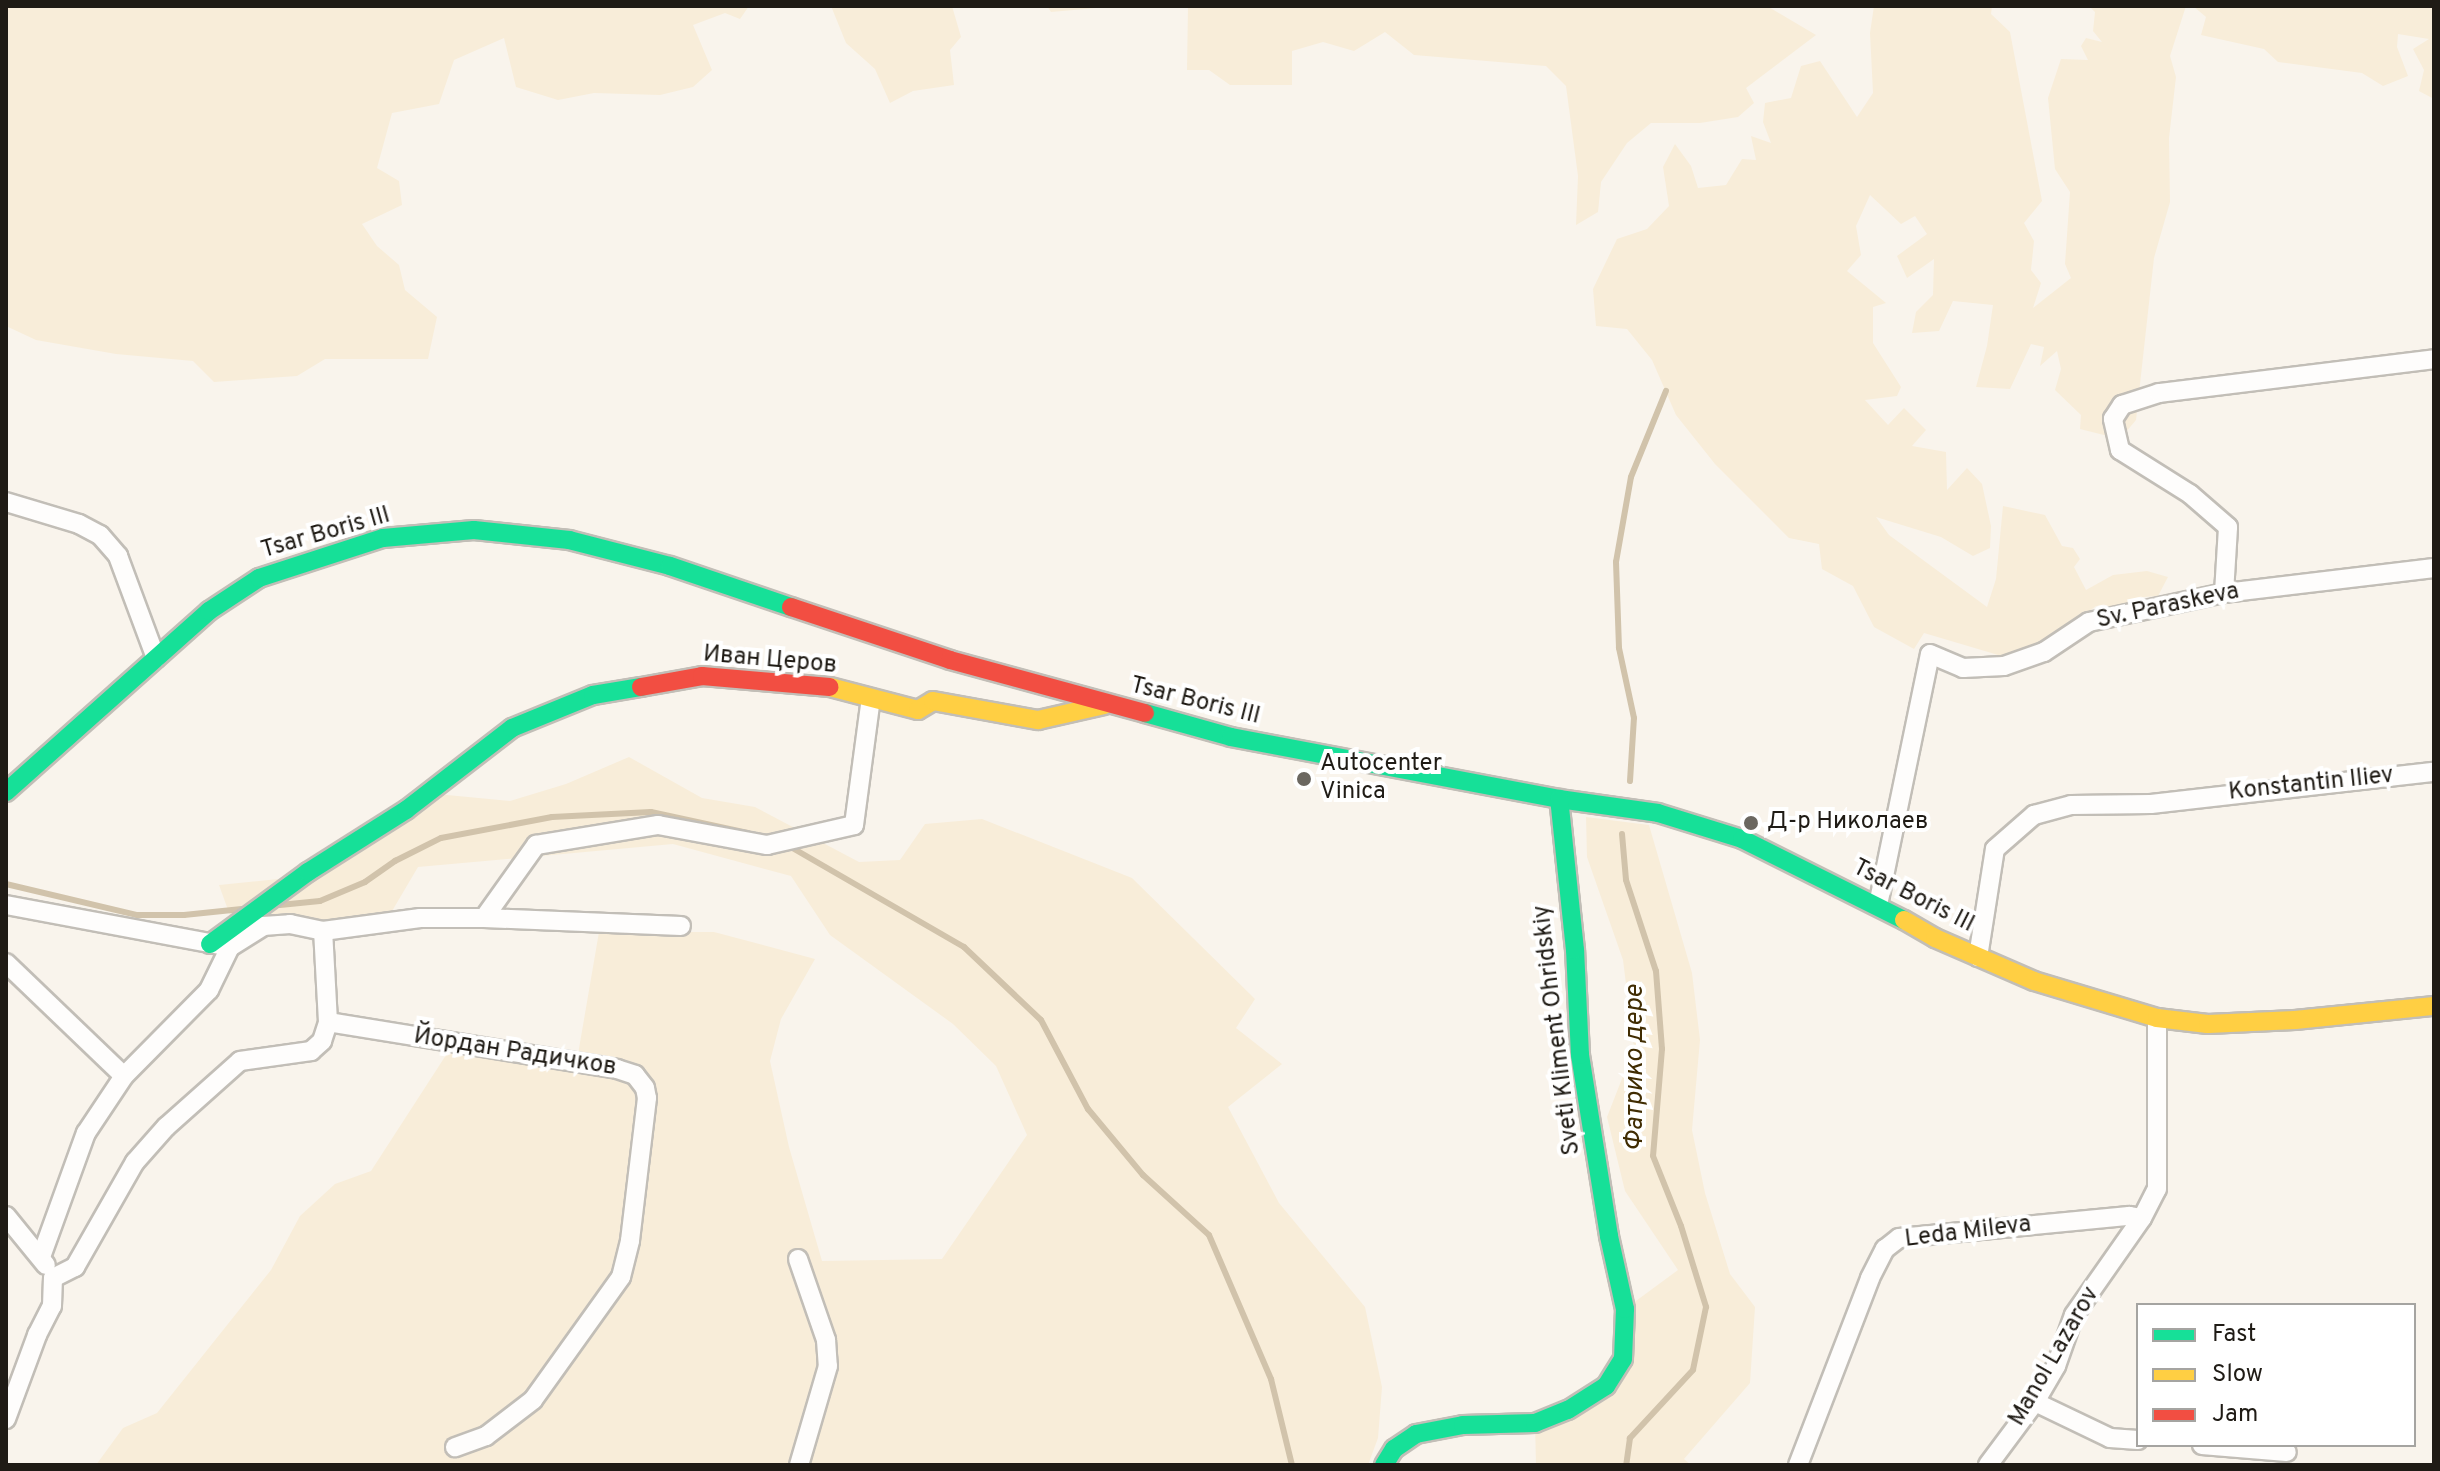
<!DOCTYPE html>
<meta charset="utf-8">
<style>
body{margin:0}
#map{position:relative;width:2440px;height:1471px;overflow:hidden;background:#f9f4ec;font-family:Overpass,sans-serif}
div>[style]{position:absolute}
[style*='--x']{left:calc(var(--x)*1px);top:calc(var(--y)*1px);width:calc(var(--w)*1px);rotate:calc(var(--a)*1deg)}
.green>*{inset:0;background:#f8edd9}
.stream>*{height:6px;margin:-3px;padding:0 3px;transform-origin:3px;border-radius:3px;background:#d1c3ab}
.roads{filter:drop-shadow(2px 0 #c2beb7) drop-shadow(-2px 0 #c2beb7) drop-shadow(0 2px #c2beb7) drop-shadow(0 -2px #c2beb7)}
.street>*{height:18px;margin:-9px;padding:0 9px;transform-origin:9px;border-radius:9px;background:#fefdfc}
.fast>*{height:18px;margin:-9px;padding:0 9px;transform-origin:9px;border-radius:9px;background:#16e098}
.slow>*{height:18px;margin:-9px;padding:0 9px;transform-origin:9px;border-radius:9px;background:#ffcf43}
.jam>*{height:18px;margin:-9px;padding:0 9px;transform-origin:9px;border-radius:9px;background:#f24e42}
.dots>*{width:22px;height:22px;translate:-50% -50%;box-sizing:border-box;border:4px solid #fff;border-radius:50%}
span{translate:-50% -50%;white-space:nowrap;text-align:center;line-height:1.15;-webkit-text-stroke:8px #fff;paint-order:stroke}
.street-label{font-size:24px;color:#1f1b15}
.poi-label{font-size:24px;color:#1f1b15}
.left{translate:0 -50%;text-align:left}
.water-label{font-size:26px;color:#402c02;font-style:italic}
.frame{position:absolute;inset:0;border:8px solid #1f1b15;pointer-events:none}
.legend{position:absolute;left:2136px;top:1303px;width:280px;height:144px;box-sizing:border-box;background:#fff;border:2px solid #a5a4a1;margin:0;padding:10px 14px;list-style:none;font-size:24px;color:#1f1b15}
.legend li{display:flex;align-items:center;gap:16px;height:40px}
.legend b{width:40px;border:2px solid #a5a4a1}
</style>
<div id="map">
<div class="green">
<div style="clip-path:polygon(6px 6px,749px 6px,740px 19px,725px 13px,693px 25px,712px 70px,693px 87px,660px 95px,594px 93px,558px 100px,516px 87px,504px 38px,454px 60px,439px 104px,392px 113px,377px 168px,399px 181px,402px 205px,362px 224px,377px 246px,399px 265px,405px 290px,437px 317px,428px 359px,325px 359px,297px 376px,214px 382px,193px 361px,116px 354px,36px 340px,6px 326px)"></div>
<div style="clip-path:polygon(831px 6px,952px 6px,961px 37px,950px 50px,954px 85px,913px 91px,890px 103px,875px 69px,846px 43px)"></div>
<div style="clip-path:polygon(1047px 6px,1118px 6px,1051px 12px)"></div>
<div style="clip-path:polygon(1188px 6px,1767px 6px,1816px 35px,1746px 88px,1754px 103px,1738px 117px,1700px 123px,1651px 123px,1627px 143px,1601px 182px,1598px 212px,1576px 225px,1578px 176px,1566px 86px,1546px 66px,1414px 55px,1385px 32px,1354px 51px,1323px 42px,1292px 51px,1292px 85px,1230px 85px,1209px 70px,1187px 70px)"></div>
<div style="clip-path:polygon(1874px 6px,1992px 6px,1991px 14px,2010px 32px,2042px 201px,2024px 223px,2034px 241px,2031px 270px,2041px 283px,2033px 308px,2071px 278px,2065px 264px,2070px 192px,2055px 169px,2048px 98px,2061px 59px,2088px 60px,2081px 46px,2086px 38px,2102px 42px,2093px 31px,2095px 12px,2089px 6px,2186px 6px,2170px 56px,2176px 77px,2169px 138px,2170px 202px,2154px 258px,2136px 420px,2120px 439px,2080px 429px,2081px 415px,2055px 390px,2061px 369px,2057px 351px,2040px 366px,2044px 347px,2031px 344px,2010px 389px,1976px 387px,1987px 346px,1993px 305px,1953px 301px,1939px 331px,1912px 333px,1916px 312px,1933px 295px,1934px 259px,1907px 278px,1897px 256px,1927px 234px,1915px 216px,1901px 224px,1870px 195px,1856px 226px,1861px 255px,1847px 271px,1886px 303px,1873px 307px,1873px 343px,1901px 387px,1897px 396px,1865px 400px,1888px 425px,1904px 408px,1926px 430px,1912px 446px,1946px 452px,1947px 490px,1967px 468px,1982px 484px,1991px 526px,1990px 548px,1973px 556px,1941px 537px,1876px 517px,1889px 535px,1987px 607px,1996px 579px,2003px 506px,2045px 515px,2062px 546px,2073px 548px,2080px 559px,2074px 567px,2086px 590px,2113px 575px,2147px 571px,2168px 577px,2158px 596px,2144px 597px,2120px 606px,2096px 606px,2042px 646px,2005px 657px,1924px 633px,1914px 649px,1874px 627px,1853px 586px,1822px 569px,1819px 544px,1789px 538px,1715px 464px,1676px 415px,1652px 360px,1627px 329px,1596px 326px,1593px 289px,1617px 239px,1647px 229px,1669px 206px,1663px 167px,1675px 144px,1691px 166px,1698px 188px,1726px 185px,1742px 159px,1756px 160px,1751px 136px,1771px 143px,1763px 122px,1765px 103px,1791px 98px,1801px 66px,1820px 61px,1857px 117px,1873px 93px,1870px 33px)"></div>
<div style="clip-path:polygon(2193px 6px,2434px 6px,2434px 99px,2419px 91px,2424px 70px,2413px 49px,2429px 39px,2398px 34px,2397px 47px,2408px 76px,2383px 86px,2362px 73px,2278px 62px,2264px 49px,2201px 35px,2206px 17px)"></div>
<div style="clip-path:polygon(629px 757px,702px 798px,755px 807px,859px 862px,900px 860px,925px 824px,982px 819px,1132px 878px,1255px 999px,1236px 1028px,1282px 1064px,1228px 1107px,1279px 1203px,1365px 1307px,1382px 1387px,1378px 1438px,1368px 1465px,96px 1465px,123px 1428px,157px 1413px,271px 1270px,300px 1216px,335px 1184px,371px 1171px,448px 1052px,576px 1066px,599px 932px,714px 932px,815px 959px,781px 1019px,770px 1061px,789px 1147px,822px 1261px,942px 1259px,1027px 1135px,996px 1066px,953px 1024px,830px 935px,791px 876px,673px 844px,418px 867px,385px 923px,236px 932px,219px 885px,288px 878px,426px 793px,510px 801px,566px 784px)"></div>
<div style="clip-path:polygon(1586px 817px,1649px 825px,1692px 973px,1700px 1040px,1692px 1130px,1705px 1193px,1730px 1274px,1755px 1307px,1750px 1383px,1684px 1459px,1691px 1465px,1536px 1465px,1535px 1423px,1606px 1386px,1625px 1309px,1678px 1270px,1625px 1191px,1607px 1117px,1634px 1048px,1623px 960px,1587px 857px)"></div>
</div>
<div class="stream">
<div style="--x:1630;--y:781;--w:63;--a:-86.4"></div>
<div style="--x:1634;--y:718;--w:72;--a:-102.1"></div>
<div style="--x:1619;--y:648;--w:86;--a:-92"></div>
<div style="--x:1616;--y:562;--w:86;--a:-80"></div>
<div style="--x:1631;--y:477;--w:93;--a:-67.9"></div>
<div style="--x:1622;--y:834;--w:46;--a:85"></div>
<div style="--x:1626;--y:880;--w:96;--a:71.8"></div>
<div style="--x:1656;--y:971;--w:78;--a:85.6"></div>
<div style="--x:1662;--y:1049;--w:107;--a:94.8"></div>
<div style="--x:1653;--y:1156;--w:75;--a:68.2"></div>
<div style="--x:1681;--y:1226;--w:85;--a:72.8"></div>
<div style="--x:1706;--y:1307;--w:64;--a:101.7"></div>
<div style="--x:1693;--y:1370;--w:93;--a:132.8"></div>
<div style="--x:1630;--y:1438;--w:27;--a:98"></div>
<div style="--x:789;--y:846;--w:202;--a:30"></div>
<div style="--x:964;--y:947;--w:106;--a:43.5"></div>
<div style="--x:1041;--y:1020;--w:101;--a:62.2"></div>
<div style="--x:1088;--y:1109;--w:86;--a:50.2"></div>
<div style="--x:1143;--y:1175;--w:89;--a:42.3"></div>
<div style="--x:1209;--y:1235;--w:157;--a:66.7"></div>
<div style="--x:1271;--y:1379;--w:89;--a:76.3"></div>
<div style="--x:6;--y:884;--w:135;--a:13.3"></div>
<div style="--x:137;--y:915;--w:47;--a:0"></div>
<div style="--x:184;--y:915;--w:58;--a:-5.9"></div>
<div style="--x:280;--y:905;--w:40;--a:-5.7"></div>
<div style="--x:320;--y:901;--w:49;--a:-22.9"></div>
<div style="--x:365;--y:882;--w:37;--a:-35"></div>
<div style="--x:395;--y:861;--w:51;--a:-26.6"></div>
<div style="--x:441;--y:838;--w:113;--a:-10.7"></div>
<div style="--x:552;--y:817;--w:99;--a:-2.9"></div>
<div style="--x:651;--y:812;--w:99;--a:12.2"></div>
</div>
<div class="roads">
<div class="street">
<div style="--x:6;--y:502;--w:76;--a:16.8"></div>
<div style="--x:79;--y:524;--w:24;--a:28"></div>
<div style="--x:100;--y:535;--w:28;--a:49"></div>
<div style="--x:118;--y:556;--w:109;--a:69.6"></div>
<div style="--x:2224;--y:593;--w:66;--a:-86.5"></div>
<div style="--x:2228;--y:527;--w:50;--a:-139"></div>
<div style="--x:2190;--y:494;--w:83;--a:-147.8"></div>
<div style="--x:2120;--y:450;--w:32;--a:-103"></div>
<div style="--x:2113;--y:419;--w:17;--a:-57"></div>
<div style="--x:2122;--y:405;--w:39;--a:-18"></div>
<div style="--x:2159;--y:393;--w:277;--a:-7"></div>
<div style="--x:6;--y:905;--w:228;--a:10.6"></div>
<div style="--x:230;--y:947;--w:39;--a:-32"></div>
<div style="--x:263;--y:926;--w:27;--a:-4"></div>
<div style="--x:290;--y:924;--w:34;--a:12"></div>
<div style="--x:323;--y:931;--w:98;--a:-7.6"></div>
<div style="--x:420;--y:918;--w:64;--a:0"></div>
<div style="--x:484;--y:918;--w:197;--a:2.3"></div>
<div style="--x:1878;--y:905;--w:256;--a:-78.3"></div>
<div style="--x:1930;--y:654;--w:36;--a:23"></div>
<div style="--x:1963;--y:668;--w:41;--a:-2.8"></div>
<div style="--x:2004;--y:666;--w:42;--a:-19.3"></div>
<div style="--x:2044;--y:652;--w:54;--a:-33.7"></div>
<div style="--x:2089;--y:622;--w:138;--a:-12.1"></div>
<div style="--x:2224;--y:593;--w:211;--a:-6.8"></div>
<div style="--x:484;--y:918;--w:90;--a:-54.5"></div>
<div style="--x:536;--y:845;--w:124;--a:-9.3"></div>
<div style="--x:658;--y:825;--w:111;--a:10.4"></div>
<div style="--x:767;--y:845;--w:89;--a:-12.9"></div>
<div style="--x:854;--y:825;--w:128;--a:-82.4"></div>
<div style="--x:1978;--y:957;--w:109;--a:-81.1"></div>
<div style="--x:1995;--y:849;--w:52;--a:-41.1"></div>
<div style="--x:2034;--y:815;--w:38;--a:-15"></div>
<div style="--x:2071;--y:805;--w:80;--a:-0.7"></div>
<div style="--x:2151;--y:804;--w:285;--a:-6.5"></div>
<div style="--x:6;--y:963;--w:163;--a:43.8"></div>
<div style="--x:328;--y:1022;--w:293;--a:9.2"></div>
<div style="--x:617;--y:1069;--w:19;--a:18"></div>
<div style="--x:635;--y:1075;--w:16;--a:52"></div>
<div style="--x:645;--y:1088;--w:10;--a:79"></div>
<div style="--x:647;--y:1098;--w:144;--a:96.8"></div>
<div style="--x:630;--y:1241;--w:37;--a:104"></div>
<div style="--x:621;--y:1277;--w:151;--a:125.6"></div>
<div style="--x:533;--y:1400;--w:59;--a:142.5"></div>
<div style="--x:486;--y:1436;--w:33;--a:160"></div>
<div style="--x:6;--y:1216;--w:63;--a:50.8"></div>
<div style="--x:41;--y:1257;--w:132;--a:-70.1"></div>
<div style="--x:86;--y:1133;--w:69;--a:-56.3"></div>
<div style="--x:124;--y:1076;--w:121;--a:-45.3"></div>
<div style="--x:209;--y:990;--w:48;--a:-64"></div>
<div style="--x:798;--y:1259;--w:86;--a:70.9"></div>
<div style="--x:826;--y:1340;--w:26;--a:86"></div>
<div style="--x:828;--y:1366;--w:103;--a:106.3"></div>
<div style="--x:53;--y:1278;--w:25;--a:-27"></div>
<div style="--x:75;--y:1267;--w:121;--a:-60.3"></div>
<div style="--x:135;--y:1162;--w:47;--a:-48.5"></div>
<div style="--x:166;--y:1127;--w:99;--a:-41.7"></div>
<div style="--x:240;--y:1061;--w:72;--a:-8"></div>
<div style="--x:311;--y:1051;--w:15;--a:-42"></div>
<div style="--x:322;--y:1041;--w:20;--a:-72"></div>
<div style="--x:328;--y:1022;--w:91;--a:-93.1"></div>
<div style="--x:2035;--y:1402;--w:83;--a:25.6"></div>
<div style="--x:2110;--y:1438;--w:28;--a:4"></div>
<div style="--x:6;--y:1419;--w:90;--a:-69.7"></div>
<div style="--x:37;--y:1335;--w:33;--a:-63"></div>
<div style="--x:52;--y:1306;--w:28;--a:-88"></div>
<div style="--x:2202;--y:1445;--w:85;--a:4.7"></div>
<div style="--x:1798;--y:1465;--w:200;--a:-68.9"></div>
<div style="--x:1870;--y:1278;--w:33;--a:-63"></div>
<div style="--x:1885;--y:1249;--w:18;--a:-38"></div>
<div style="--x:1899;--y:1238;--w:231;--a:-5.5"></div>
<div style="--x:2129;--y:1216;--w:13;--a:9"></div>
<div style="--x:1988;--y:1465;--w:79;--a:-53.3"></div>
<div style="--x:2035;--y:1402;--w:42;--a:-59.7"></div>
<div style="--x:2056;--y:1366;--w:54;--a:-70.6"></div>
<div style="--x:2074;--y:1315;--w:118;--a:-55"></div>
<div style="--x:2142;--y:1218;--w:33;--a:-63"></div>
<div style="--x:2157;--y:1189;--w:171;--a:-90"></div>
</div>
<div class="fast">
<div style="--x:1145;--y:713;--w:89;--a:15.6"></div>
<div style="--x:1231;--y:737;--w:334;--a:10.7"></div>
<div style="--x:1559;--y:799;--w:100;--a:8"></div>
<div style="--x:1658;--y:813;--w:88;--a:17.2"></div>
<div style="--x:1742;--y:839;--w:181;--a:26.6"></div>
<div style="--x:6;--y:792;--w:272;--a:-41.7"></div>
<div style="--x:209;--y:611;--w:60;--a:-33.4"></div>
<div style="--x:259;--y:578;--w:130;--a:-17.9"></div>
<div style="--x:383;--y:538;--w:91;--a:-5"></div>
<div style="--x:474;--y:530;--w:96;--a:6"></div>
<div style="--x:569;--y:540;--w:104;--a:14.4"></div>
<div style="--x:670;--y:566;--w:128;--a:18.7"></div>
<div style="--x:210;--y:944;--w:122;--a:-36.3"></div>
<div style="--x:308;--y:872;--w:116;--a:-32.3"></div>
<div style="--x:406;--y:810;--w:134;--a:-37.7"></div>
<div style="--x:512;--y:728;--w:87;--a:-22.2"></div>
<div style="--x:593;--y:695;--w:49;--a:-9.5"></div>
<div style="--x:1384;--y:1465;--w:19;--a:-58"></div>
<div style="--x:1394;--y:1449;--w:27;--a:-34"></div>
<div style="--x:1416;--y:1434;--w:48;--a:-10.8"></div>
<div style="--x:1463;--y:1425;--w:72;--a:-1.6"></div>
<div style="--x:1535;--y:1423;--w:35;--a:-22"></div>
<div style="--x:1568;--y:1410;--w:45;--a:-32.3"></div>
<div style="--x:1606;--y:1386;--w:32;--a:-58"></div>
<div style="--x:1623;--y:1359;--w:50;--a:-87.7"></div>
<div style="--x:1625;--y:1309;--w:75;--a:-102.4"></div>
<div style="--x:1609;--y:1236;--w:183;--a:-99.1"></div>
<div style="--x:1580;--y:1055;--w:105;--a:-92.7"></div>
<div style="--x:1575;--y:950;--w:152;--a:-96"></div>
</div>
<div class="slow">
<div style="--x:830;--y:687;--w:91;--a:14.6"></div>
<div style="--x:918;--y:710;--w:17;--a:-31"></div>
<div style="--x:933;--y:701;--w:107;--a:10.3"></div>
<div style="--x:1038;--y:720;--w:68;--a:-12.8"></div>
<div style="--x:1904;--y:920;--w:36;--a:30"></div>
<div style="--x:1935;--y:938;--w:108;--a:23.5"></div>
<div style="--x:2034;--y:981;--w:128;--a:16.7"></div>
<div style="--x:2157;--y:1018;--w:51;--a:6.7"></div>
<div style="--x:2208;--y:1024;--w:87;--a:-2.6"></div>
<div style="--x:2295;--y:1020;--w:140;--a:-5.8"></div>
</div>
<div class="jam">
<div style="--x:791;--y:607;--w:168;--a:18.4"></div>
<div style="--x:950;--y:660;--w:202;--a:15.2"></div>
<div style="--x:641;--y:687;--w:62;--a:-10.2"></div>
<div style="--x:702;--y:676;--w:128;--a:4.9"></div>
</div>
</div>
<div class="dots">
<div style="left:1304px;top:779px;background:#6b6760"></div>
<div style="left:1751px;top:823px;background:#6b6760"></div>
</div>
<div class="street-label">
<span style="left:326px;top:534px;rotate:-16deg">Tsar Boris III</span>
<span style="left:2168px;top:607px;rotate:-12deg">Sv. Paraskeva</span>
<span style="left:770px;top:661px;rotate:5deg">Иван Церов</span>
<span style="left:1195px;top:702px;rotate:14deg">Tsar Boris III</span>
<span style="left:2311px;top:785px;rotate:-6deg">Konstantin Iliev</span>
<span style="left:1913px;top:897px;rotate:27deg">Tsar Boris III</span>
<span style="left:1558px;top:1030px;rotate:-97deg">Sveti Kliment Ohridskiy</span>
<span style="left:515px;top:1053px;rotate:9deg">Йордан Радичков</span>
<span style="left:1968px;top:1233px;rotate:-7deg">Leda Mileva</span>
<span style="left:2055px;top:1357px;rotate:-60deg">Manol Lazarov</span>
</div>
<div class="poi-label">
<span class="left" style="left:1320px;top:779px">Autocenter<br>Vinica</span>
<span class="left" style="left:1767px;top:823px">Д-р Николаев</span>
</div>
<div class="water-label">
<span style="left:1636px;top:1068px;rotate:-90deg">Фатрико дере</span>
</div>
<div class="frame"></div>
<ul class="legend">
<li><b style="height:10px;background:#16e098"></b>Fast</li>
<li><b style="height:10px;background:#ffcf43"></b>Slow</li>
<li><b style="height:10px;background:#f24e42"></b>Jam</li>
</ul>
</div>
